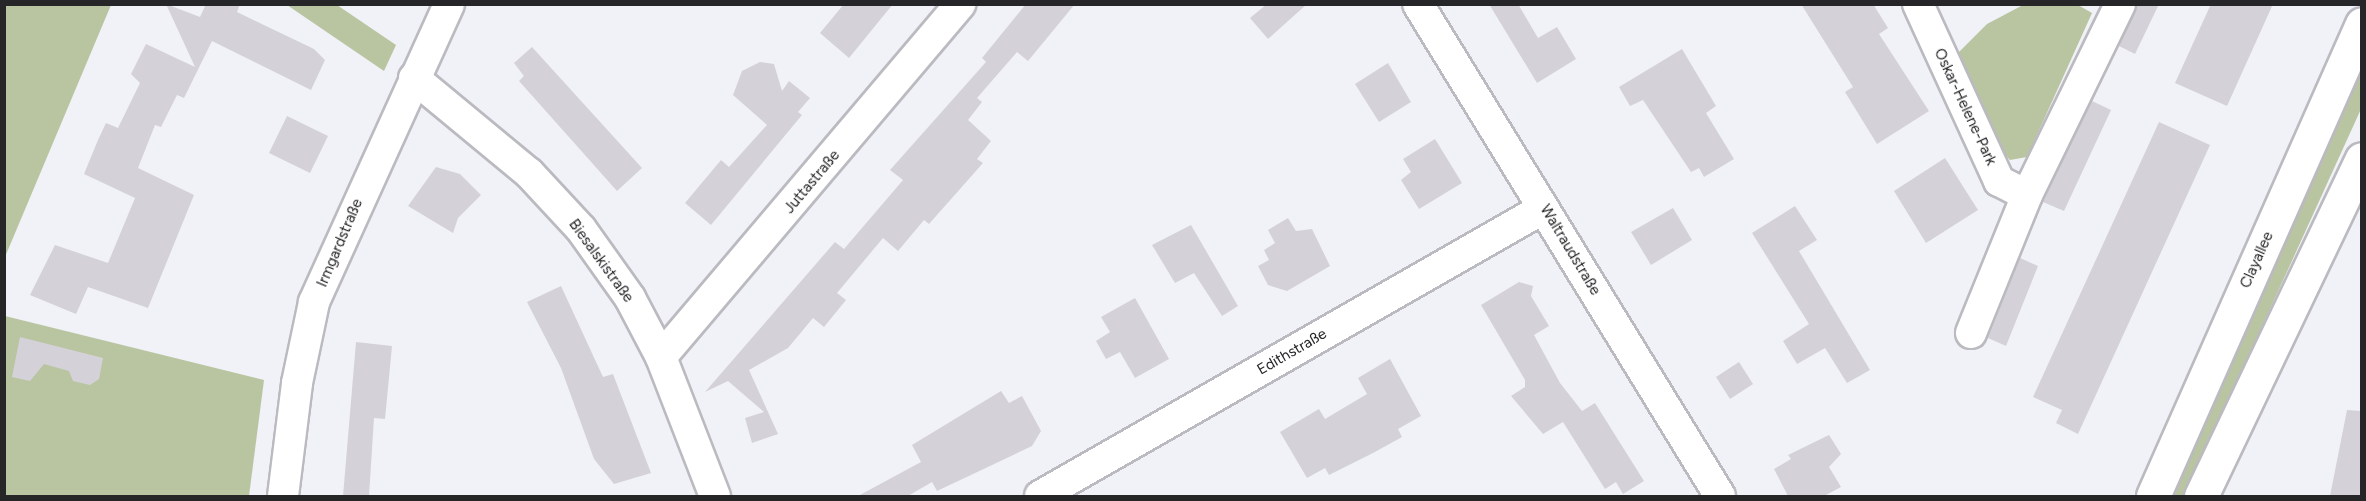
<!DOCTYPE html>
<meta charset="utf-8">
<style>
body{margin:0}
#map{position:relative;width:2366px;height:501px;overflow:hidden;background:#f1f1f8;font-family:Figtree,sans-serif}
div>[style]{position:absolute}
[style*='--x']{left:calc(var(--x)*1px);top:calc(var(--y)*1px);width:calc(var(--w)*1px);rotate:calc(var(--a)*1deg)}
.green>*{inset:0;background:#b9c5a1}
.building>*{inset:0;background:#d4d2d8}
.roads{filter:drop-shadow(2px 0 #babac0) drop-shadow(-2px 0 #babac0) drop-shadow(0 2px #babac0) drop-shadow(0 -2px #babac0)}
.street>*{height:30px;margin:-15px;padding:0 15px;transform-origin:15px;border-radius:15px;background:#fff}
.secondary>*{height:33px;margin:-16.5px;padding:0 16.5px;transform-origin:16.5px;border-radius:16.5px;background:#fff}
span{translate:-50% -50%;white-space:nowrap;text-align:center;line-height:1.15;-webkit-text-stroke:6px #fff;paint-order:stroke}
.street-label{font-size:15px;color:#262629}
.frame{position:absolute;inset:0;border:6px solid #262629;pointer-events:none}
</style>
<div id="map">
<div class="green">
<div style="clip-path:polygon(5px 4px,111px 5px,5px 257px,4px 5px)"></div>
<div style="clip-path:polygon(287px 5px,337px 5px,396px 45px,384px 71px)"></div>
<div style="clip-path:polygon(2023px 5px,2078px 5px,2092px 13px,2027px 157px,2010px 160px,2000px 149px,1958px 53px,1987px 24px)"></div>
<div style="clip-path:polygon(2361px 71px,2361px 109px,2185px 496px,2167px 496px)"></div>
<div style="clip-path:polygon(5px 316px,264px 380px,249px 496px,5px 496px)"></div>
</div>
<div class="building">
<div style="clip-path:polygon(166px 4px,200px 17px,206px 4px,240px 4px,237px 12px,314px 49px,325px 60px,311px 90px,212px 41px,184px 98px,177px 95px,161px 127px,155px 125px,138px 168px,194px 195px,148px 308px,88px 287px,76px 314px,30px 295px,55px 245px,108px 263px,135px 198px,84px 174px,98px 140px,106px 123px,118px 128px,140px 83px,131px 74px,146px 44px,195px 67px)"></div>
<div style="clip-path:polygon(844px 4px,893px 4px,849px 58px,820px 33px)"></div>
<div style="clip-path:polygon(1026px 4px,1075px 4px,1028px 61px,1017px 52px,977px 98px,982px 102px,968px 120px,991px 141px,977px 159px,983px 163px,929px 224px,924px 220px,898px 251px,883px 238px,837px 293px,846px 300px,824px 327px,813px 318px,788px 348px,749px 370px,778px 434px,752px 443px,745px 418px,764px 412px,728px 381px,705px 392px,835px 242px,844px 249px,903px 180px,890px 170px,986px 62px,982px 58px)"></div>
<div style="clip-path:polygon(1267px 4px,1307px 4px,1268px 39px,1250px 18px)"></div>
<div style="clip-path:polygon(1489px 4px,1518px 4px,1538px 38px,1557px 27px,1576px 59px,1537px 83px)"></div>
<div style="clip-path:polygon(1801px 4px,1873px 4px,1888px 28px,1879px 34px,1929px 111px,1877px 144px,1845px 92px,1853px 87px)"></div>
<div style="clip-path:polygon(2137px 4px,2159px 4px,2135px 54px,2119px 46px)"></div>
<div style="clip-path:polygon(2211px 4px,2273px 4px,2227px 106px,2175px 83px)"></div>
<div style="clip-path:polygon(532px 47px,642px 168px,617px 191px,519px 81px,524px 76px,514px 63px)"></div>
<div style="clip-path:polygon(1682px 49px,1716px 106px,1706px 113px,1734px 159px,1704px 177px,1699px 168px,1691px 172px,1643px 100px,1630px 106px,1619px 87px)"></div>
<div style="clip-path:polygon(760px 62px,774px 64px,782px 91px,789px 81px,810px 98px,798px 112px,802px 115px,711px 225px,685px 203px,721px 160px,729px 167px,767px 125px,733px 95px,742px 71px)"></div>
<div style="clip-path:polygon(1388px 63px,1411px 102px,1379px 122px,1355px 84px)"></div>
<div style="clip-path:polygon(2092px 101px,2111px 110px,2064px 211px,2043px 202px)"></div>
<div style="clip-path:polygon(287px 116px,328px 136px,310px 173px,269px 153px)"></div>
<div style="clip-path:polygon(2159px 122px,2210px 145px,2078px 434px,2056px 423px,2062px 410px,2033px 397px)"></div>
<div style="clip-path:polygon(1435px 139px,1462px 183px,1419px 209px,1401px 180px,1411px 172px,1403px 159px)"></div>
<div style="clip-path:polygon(1945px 158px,1978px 210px,1926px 243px,1894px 191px)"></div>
<div style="clip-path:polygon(436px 167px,460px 174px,481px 195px,458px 218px,453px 233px,408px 206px)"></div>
<div style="clip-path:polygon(1795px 206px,1817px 240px,1799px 251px,1870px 370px,1847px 383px,1825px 348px,1797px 364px,1783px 341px,1809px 324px,1752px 233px)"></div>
<div style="clip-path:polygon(1673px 208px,1692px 240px,1651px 265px,1631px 232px)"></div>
<div style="clip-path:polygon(1288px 218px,1296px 231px,1312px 229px,1330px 266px,1287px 291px,1268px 285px,1258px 266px,1269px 260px,1264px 250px,1275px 243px,1268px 230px)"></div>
<div style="clip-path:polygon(1191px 225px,1238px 306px,1222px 316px,1194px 273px,1175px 283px,1152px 245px)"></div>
<div style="clip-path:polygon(2020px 258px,2038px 266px,2006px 346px,1988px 338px)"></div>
<div style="clip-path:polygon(1519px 282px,1533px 286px,1531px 296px,1549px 326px,1534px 335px,1560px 383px,1582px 411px,1595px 403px,1644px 481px,1623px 494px,1616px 482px,1605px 489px,1563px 422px,1543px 434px,1511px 396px,1525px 387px,1525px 380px,1481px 305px)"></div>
<div style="clip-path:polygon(561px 286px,603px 377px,613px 374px,651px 473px,614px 484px,594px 459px,561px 368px,527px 302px)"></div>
<div style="clip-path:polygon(1135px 298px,1169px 359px,1135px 378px,1120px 352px,1106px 359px,1096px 341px,1110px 332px,1101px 317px)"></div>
<div style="clip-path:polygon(20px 337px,103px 358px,99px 379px,90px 385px,73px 381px,69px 371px,44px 364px,30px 381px,12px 377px)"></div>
<div style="clip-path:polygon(356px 342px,392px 346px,385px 419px,374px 418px,369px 496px,343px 496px)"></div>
<div style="clip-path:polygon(1390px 359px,1421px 416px,1398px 429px,1402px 437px,1373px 453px,1329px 475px,1325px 468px,1307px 478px,1280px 432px,1319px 409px,1325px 419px,1367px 394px,1358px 378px)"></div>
<div style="clip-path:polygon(1739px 362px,1753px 384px,1730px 399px,1716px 377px)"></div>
<div style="clip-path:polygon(1001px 391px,1009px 403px,1022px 396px,1041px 431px,1032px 446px,937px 491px,932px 482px,908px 496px,858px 496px,921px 462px,912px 445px)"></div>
<div style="clip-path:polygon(2347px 410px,2361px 411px,2361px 496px,2330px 496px)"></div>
<div style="clip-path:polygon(1829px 435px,1841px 454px,1829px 467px,1841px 487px,1824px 496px,1788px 496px,1774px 469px,1791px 459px,1788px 455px)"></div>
</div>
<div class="roads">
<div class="street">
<div style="--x:1418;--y:4;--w:577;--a:58.46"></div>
<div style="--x:1918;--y:4;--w:195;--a:65.4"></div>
<div style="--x:1999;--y:181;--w:31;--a:27"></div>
<div style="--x:414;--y:78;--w:149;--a:39.6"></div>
<div style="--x:529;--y:173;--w:76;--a:47.1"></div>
<div style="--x:581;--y:229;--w:85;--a:54.6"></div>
<div style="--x:630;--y:298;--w:67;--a:62.3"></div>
<div style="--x:661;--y:357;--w:149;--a:68.8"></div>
<div style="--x:1971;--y:333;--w:149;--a:-67.9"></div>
<div style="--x:2027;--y:195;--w:212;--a:-64"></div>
<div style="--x:661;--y:357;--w:463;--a:-49.7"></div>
<div style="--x:283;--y:496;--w:114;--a:-82.9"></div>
<div style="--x:297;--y:383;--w:83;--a:-78.1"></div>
<div style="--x:314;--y:302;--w:327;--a:-65.6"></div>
<div style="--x:1040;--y:496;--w:580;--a:-29.74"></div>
</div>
<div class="secondary">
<div style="--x:2153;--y:496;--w:516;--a:-66.12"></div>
<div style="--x:2201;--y:496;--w:373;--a:-64.5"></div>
</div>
</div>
<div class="street-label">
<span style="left:1965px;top:107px;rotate:65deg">Oskar-Helene-Park</span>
<span style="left:812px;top:182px;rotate:-50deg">Juttastraße</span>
<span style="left:340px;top:243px;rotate:-67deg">Irmgardstraße</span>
<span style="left:1570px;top:250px;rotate:59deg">Waltraudstraße</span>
<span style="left:2257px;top:260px;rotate:-66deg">Clayallee</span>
<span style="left:601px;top:261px;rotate:54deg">Biesalskistraße</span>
<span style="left:1292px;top:352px;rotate:-30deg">Edithstraße</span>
</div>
<div class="frame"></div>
</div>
